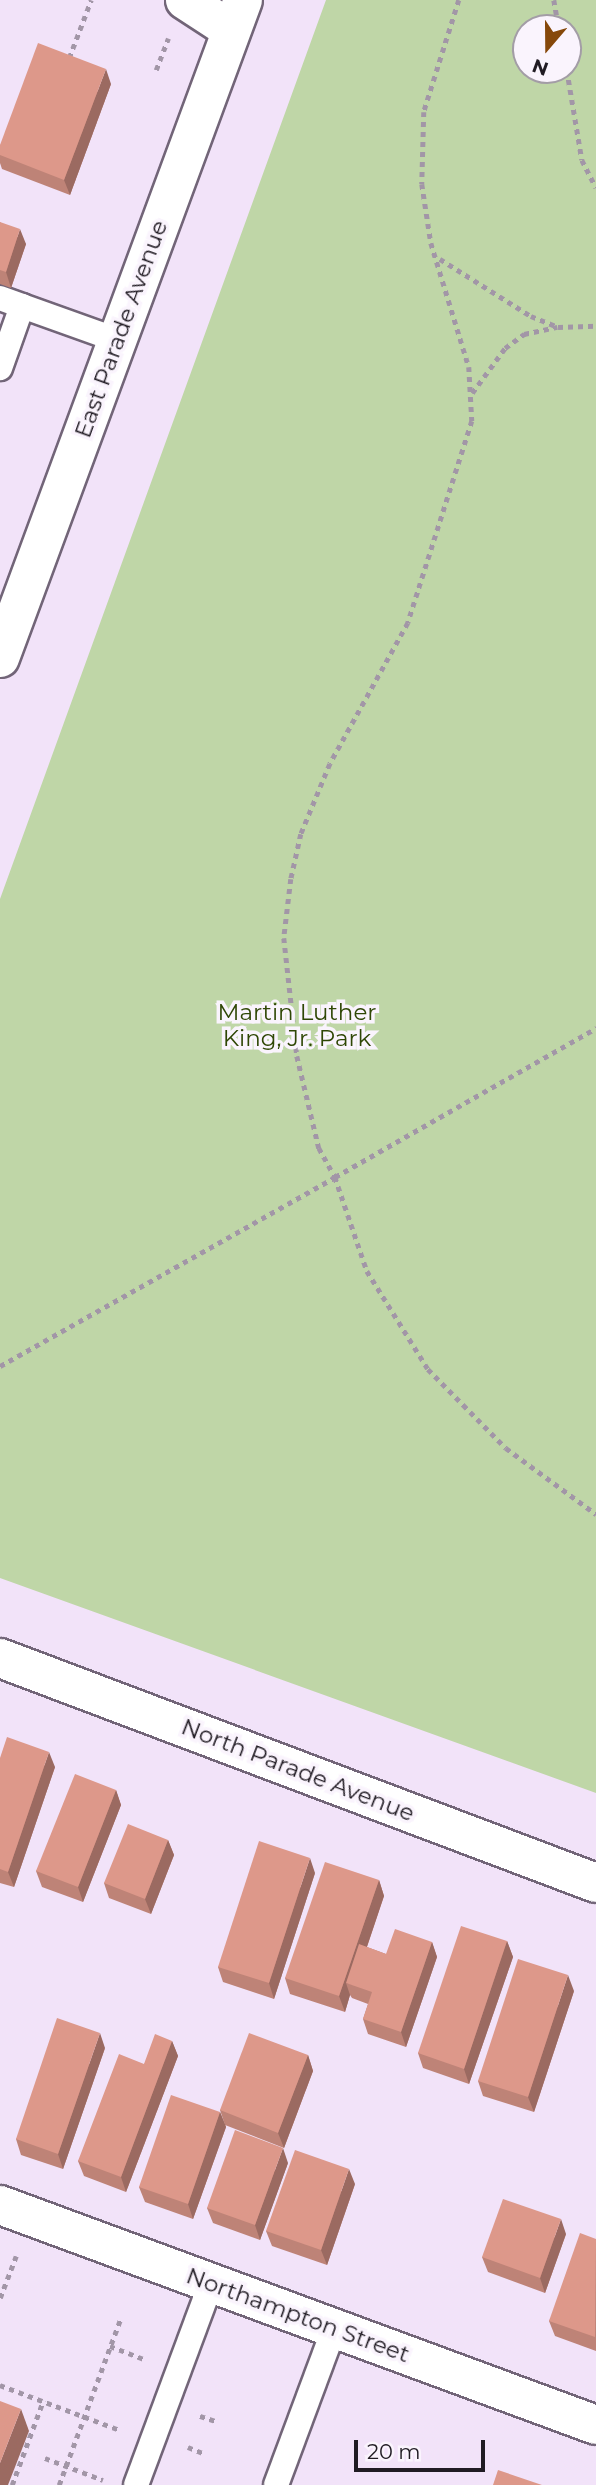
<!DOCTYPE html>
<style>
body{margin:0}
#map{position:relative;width:596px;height:2485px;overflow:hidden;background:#f2e3f9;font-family:Montserrat,sans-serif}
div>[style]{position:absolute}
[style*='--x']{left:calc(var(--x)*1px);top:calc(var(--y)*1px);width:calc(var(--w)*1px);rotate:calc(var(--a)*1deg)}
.green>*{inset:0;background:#bfd6a7}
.path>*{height:4.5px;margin-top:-2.25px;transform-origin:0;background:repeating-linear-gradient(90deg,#a296a7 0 5px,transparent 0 10px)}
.roads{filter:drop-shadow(2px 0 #726578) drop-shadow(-2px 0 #726578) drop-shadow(0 2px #726578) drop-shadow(0 -2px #726578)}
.lane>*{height:24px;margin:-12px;padding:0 12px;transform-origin:12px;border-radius:12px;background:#fff}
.street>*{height:38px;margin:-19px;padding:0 19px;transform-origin:19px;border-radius:19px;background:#fff}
.wall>*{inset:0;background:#be8377}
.shaded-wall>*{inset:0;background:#9b6a61}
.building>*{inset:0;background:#dd988a}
span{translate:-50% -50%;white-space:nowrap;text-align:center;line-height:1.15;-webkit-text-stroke:7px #faf4fd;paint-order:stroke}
.street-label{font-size:23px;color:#201b23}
.park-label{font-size:23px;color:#2f4705}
.north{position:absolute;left:512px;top:14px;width:70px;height:70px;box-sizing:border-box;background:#faf4fd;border:2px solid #a39da6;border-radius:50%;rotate:200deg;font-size:19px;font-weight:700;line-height:28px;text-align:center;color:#201b23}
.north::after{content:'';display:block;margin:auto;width:24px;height:32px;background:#86480a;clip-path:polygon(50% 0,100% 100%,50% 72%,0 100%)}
.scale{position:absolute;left:354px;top:2440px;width:131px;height:32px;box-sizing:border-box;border:4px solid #201b23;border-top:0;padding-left:9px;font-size:21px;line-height:24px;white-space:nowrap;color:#201b23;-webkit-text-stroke:5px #faf4fd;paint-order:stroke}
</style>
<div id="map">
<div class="green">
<div style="clip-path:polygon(evenodd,326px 0,596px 0,596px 1793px,0 1578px,0 899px,326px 0,526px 28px,568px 28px,568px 70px,526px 70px,526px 28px)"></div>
</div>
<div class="path">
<div style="--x:459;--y:0;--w:117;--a:107.4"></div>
<div style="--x:424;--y:112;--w:72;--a:91.6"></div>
<div style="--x:422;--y:184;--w:60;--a:81.3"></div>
<div style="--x:431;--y:243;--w:130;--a:73"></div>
<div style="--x:469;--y:367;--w:54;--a:86.8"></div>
<div style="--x:472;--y:421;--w:212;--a:107.6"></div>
<div style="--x:408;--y:623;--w:161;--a:119"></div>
<div style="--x:330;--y:764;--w:76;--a:112.5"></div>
<div style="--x:301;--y:834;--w:46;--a:102.5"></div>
<div style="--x:291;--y:879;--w:59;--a:96.8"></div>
<div style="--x:284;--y:938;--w:119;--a:83.7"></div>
<div style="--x:297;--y:1056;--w:95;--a:76.6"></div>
<div style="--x:319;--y:1148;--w:33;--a:61"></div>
<div style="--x:335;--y:1177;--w:301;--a:-29.7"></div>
<div style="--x:554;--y:0;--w:28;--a:80"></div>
<div style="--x:69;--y:58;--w:62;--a:-69.2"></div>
<div style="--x:156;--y:70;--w:34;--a:-69"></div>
<div style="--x:567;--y:70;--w:91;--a:80.5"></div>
<div style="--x:582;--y:160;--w:31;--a:63"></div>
<div style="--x:440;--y:259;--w:107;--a:32.1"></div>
<div style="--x:531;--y:316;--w:29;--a:22"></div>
<div style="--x:558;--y:327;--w:38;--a:-2"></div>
<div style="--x:472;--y:393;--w:56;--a:-53.7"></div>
<div style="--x:505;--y:348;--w:24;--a:-36"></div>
<div style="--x:524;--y:334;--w:34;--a:-12"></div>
<div style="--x:0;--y:1366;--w:385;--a:-29.4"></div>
<div style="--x:335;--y:1177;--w:99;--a:71.2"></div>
<div style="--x:367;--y:1271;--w:115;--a:58.1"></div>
<div style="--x:428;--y:1369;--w:111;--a:45.4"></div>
<div style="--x:506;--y:1448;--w:112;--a:36.3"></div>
<div style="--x:0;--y:2298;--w:45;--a:-69.1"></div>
<div style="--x:110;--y:2346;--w:39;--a:21"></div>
<div style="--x:0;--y:2385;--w:128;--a:20.6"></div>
<div style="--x:200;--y:2416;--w:16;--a:18"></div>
<div style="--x:188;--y:2447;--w:18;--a:22"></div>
<div style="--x:45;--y:2458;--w:62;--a:20.8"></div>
<div style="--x:12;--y:2485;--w:90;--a:-69.7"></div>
<div style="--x:59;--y:2485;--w:176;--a:-69.7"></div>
</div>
<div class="roads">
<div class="lane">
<div style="--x:0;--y:298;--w:23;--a:20"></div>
<div style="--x:22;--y:306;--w:66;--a:109.5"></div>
<div style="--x:22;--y:306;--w:101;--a:19.7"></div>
<div style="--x:136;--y:2485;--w:215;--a:-69.6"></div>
<div style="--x:276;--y:2485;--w:166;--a:-69.6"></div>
</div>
<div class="street">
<div style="--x:185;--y:0;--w:55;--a:33.1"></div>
<div style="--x:0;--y:658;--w:701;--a:-69.73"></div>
<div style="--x:0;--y:1658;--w:637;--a:20.68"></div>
<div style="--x:0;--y:2205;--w:635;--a:20.26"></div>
</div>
</div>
<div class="wall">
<div style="clip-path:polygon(111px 84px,70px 195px,2px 169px,0 163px,0 145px)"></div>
<div style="clip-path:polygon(0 222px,26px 244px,11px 288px,0 284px)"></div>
<div style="clip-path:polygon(0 1758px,55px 1767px,14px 1887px,0 1883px)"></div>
<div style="clip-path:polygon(116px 1790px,121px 1805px,83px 1902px,42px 1887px,36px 1871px)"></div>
<div style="clip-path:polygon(168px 1840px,174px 1855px,151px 1914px,109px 1898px,104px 1883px)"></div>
<div style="clip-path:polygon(315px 1873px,274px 1999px,223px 1982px,218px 1967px)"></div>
<div style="clip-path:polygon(379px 1880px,384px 1896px,367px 1947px,386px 1954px,432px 1942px,437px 1957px,406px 2047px,368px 2034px,363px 2019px,368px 2004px,352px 1998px,350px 1995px,345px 2012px,290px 1994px,285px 1978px)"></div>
<div style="clip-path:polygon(507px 1941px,513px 1957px,469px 2084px,423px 2068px,418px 2053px)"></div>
<div style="clip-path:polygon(574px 1991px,534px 2112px,483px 2096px,478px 2081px)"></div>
<div style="clip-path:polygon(172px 2041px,178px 2056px,126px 2192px,84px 2176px,78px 2161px,144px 2064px)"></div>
<div style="clip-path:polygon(105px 2048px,63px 2169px,21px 2155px,16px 2139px)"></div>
<div style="clip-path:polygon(308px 2055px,313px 2071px,284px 2148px,225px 2125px,220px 2110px)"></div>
<div style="clip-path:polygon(220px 2112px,226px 2127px,193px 2219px,145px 2202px,139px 2187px)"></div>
<div style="clip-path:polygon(288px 2163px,260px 2240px,213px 2223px,207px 2208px)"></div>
<div style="clip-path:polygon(355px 2184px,327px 2265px,272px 2246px,266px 2231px)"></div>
<div style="clip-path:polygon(566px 2234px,545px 2293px,488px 2272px,482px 2257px)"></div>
<div style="clip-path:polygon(596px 2239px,596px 2351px,555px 2336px,549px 2321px)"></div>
</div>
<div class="shaded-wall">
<div style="clip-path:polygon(106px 69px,111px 84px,70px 195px,64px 180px)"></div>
<div style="clip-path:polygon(20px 229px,26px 244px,11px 288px,6px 272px)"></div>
<div style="clip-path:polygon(49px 1752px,55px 1767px,14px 1887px,8px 1872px)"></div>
<div style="clip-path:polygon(116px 1790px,121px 1805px,83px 1902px,78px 1887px)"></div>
<div style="clip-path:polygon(168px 1840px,174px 1855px,151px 1914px,145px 1899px)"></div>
<div style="clip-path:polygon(310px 1858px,315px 1873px,274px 1999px,269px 1983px)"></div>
<div style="clip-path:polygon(379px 1880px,384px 1896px,354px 1985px,346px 1983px,350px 1995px,345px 2012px,339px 1996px)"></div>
<div style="clip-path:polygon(507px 1941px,513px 1957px,469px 2084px,464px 2069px)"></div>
<div style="clip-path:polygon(432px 1942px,437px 1957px,406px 2047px,401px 2032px)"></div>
<div style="clip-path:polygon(568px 1975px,574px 1991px,534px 2112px,528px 2097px)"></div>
<div style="clip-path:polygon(100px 2033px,105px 2048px,63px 2169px,58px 2154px)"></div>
<div style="clip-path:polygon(172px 2041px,178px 2056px,126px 2192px,121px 2177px)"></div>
<div style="clip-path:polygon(308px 2055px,313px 2071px,284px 2148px,278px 2133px)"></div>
<div style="clip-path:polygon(220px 2112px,226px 2127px,193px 2219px,188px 2204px)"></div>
<div style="clip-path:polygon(283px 2148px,288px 2163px,260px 2240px,255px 2225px)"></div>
<div style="clip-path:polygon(349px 2169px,355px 2184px,327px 2265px,321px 2250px)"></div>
<div style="clip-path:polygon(561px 2219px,566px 2234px,545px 2293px,540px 2278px)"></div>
<div style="clip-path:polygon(21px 2409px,29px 2431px,8px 2485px,0 2485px,0 2463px)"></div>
</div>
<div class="building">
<div style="clip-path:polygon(38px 43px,106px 69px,64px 180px,0 155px,0 145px)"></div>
<div style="clip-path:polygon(0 222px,20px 229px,6px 272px,0 270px)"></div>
<div style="clip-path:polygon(7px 1737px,49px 1752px,8px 1872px,0 1869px,0 1758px)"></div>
<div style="clip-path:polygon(75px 1774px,116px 1790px,78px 1887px,36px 1871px)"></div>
<div style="clip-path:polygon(128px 1824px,168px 1840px,145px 1899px,104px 1883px)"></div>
<div style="clip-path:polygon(259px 1841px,310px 1858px,269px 1983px,218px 1967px)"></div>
<div style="clip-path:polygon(325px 1862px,379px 1880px,339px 1996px,285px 1978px)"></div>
<div style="clip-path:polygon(461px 1926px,507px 1941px,464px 2069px,418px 2053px)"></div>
<div style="clip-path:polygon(395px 1929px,432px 1942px,401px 2032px,363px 2019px,372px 1992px,346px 1983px,359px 1944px,386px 1954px)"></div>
<div style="clip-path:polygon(518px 1959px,568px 1975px,528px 2097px,478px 2081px)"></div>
<div style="clip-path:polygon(57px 2018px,100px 2033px,58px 2154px,16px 2139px)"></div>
<div style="clip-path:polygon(249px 2033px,308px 2055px,278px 2133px,220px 2110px)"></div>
<div style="clip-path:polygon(155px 2034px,172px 2041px,121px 2177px,78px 2161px,119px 2054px,144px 2064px)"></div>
<div style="clip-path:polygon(171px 2095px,220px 2112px,188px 2204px,139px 2187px)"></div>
<div style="clip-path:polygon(235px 2130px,283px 2148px,255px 2225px,207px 2208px)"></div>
<div style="clip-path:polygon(295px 2150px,349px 2169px,321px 2250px,266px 2231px)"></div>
<div style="clip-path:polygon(503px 2199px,561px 2219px,540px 2278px,482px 2257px)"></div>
<div style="clip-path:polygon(580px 2233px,596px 2239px,595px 2337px,549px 2321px)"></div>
<div style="clip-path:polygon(0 2401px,21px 2409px,0 2463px)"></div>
<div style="clip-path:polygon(498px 2470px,542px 2485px,493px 2485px)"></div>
</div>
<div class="street-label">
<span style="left:121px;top:329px;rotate:-70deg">East Parade Avenue</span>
<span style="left:298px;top:1770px;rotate:21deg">North Parade Avenue</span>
<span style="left:298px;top:2315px;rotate:20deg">Northampton Street</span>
</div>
<div class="park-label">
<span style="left:297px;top:1025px">Martin Luther<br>King, Jr. Park</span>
</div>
<div class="north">N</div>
<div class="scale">20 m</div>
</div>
